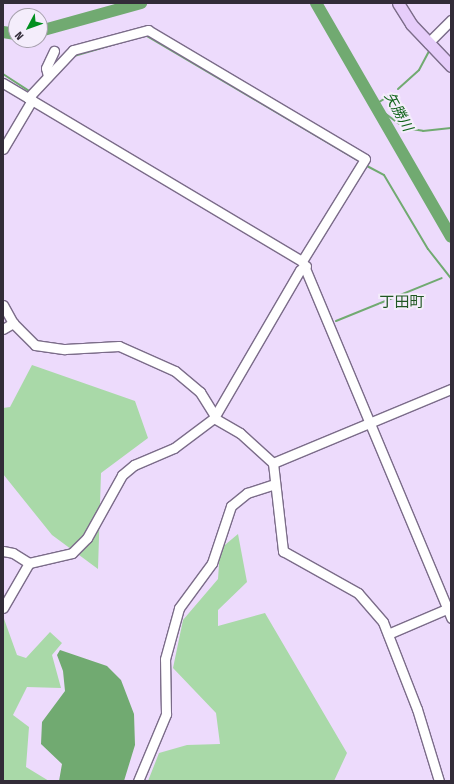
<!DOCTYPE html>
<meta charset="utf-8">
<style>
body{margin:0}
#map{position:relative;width:454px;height:784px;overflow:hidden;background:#eddbfc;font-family:"Fira Sans Condensed","Noto Sans JP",sans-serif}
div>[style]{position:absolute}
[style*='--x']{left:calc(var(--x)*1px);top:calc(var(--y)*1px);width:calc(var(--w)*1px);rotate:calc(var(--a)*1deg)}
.green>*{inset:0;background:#a9d9a8}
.water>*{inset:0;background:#71aa71}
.stream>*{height:2px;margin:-1px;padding:0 1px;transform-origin:1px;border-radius:1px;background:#71aa71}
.river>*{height:12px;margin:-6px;padding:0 6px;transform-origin:6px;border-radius:6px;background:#71aa71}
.roads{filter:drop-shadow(1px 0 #7b6c89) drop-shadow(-1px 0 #7b6c89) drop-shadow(0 1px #7b6c89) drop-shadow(0 -1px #7b6c89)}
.minor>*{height:9px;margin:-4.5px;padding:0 4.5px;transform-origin:4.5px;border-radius:4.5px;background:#fff}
.major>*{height:11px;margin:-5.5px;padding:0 5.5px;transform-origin:5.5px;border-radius:5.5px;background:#e6cdfa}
span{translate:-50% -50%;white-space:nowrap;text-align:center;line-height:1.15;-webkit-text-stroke:4px #f4edfb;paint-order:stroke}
.water-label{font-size:14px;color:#11641b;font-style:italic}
.quarter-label{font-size:15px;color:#205723}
.frame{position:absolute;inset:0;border:4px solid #322c38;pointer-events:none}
.north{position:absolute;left:8px;top:8px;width:40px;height:40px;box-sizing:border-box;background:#f4edfb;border:1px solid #a6a0ad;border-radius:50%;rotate:229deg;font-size:11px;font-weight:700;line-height:16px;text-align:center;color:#322c38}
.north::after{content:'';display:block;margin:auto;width:14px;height:18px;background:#028f20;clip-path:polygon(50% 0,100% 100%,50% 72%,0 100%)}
</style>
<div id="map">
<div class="green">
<div style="clip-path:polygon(32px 365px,135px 401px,148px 438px,101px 473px,98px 569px,52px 535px,3px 474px,3px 408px,10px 407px)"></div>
<div style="clip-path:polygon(238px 534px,247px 582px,218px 610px,218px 626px,265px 613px,347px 753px,334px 781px,148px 781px,159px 753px,187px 745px,220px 744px,216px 713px,173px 668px,183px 620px,218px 579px,220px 549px)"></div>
<div style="clip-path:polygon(3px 616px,17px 655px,26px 658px,50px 632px,62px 643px,52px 655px,61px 688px,27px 687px,13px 715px,29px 727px,26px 767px,49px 781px,3px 781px)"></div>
</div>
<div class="water">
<div style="clip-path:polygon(60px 650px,107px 666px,121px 680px,134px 714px,135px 745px,124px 781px,59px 781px,62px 764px,41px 744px,42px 722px,65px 691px,63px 671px,57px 655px)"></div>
</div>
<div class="stream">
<div style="--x:145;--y:35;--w:246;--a:30.5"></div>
<div style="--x:3;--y:74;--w:30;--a:33"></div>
<div style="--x:398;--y:89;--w:28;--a:-42"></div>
<div style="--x:419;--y:70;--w:21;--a:-62"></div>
<div style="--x:37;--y:95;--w:54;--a:-46.5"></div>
<div style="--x:74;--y:56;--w:50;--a:-16.3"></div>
<div style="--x:376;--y:104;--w:19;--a:-32"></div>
<div style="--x:378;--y:108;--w:34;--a:37"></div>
<div style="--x:405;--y:128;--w:18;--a:9"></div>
<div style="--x:423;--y:131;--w:28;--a:-6"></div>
<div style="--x:367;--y:166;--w:19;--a:28"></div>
<div style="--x:384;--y:175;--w:86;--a:59.3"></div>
<div style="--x:428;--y:249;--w:37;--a:52"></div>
<div style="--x:336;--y:321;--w:114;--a:-22.1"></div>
</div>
<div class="river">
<div style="--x:316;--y:3;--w:270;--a:60"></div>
<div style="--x:40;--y:31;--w:105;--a:-15.5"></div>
<div style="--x:3;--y:32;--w:13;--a:9"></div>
</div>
<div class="roads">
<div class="minor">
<div style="--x:428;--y:43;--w:33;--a:-45"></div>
<div style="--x:48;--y:76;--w:8;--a:-104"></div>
<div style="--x:46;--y:68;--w:19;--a:-65"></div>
<div style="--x:3;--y:83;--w:348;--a:30.8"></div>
<div style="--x:302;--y:261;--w:387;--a:67.3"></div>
<div style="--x:28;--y:98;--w:66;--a:-46.8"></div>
<div style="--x:73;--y:50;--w:78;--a:-14.9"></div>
<div style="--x:148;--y:30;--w:252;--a:30.7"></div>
<div style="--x:365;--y:159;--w:120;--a:121.7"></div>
<div style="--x:3;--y:149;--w:57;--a:-59.4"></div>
<div style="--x:306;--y:266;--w:7;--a:146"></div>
<div style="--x:300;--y:270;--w:171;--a:120.2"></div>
<div style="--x:214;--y:418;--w:30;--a:30"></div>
<div style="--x:240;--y:433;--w:45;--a:42.3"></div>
<div style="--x:273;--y:463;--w:89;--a:83.5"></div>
<div style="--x:283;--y:551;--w:86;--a:29.2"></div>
<div style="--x:358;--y:593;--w:38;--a:49"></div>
<div style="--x:383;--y:622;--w:93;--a:68.7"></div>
<div style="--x:417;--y:709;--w:75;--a:73"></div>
<div style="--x:3;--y:305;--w:21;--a:61"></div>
<div style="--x:13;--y:323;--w:31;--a:45"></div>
<div style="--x:35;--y:345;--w:30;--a:8"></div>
<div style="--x:65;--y:349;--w:54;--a:-3.2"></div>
<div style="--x:119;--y:346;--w:61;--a:24.1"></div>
<div style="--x:175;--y:371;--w:33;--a:40"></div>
<div style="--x:200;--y:392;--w:26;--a:58"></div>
<div style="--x:3;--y:329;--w:12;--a:-31"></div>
<div style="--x:273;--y:463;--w:193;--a:-22.6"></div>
<div style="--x:3;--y:551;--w:10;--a:11"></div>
<div style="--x:13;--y:553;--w:19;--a:32"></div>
<div style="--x:29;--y:563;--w:44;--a:-13.1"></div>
<div style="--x:72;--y:553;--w:21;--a:-45"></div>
<div style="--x:87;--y:538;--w:72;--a:-60.9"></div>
<div style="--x:122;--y:475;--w:16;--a:-40"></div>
<div style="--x:134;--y:465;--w:43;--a:-23"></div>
<div style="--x:174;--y:448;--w:50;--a:-36.9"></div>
<div style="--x:3;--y:608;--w:52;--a:-60"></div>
<div style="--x:388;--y:634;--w:69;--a:-23.2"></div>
<div style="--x:138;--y:781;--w:73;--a:-67.3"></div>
<div style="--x:166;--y:714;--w:55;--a:-91"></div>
<div style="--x:165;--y:659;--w:53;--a:-74.6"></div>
<div style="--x:179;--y:608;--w:56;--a:-53.7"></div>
<div style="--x:212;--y:563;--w:60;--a:-71.6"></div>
<div style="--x:231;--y:506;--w:21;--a:-39"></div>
<div style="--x:247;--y:493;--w:28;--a:-18"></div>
</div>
<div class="major">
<div style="--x:398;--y:3;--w:25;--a:58"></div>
<div style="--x:411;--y:24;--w:58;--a:46.4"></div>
</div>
</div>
<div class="water-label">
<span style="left:398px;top:112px;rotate:61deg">矢勝川</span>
</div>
<div class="quarter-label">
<span style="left:402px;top:303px">丁田町</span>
</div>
<div class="frame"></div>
<div class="north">N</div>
</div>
